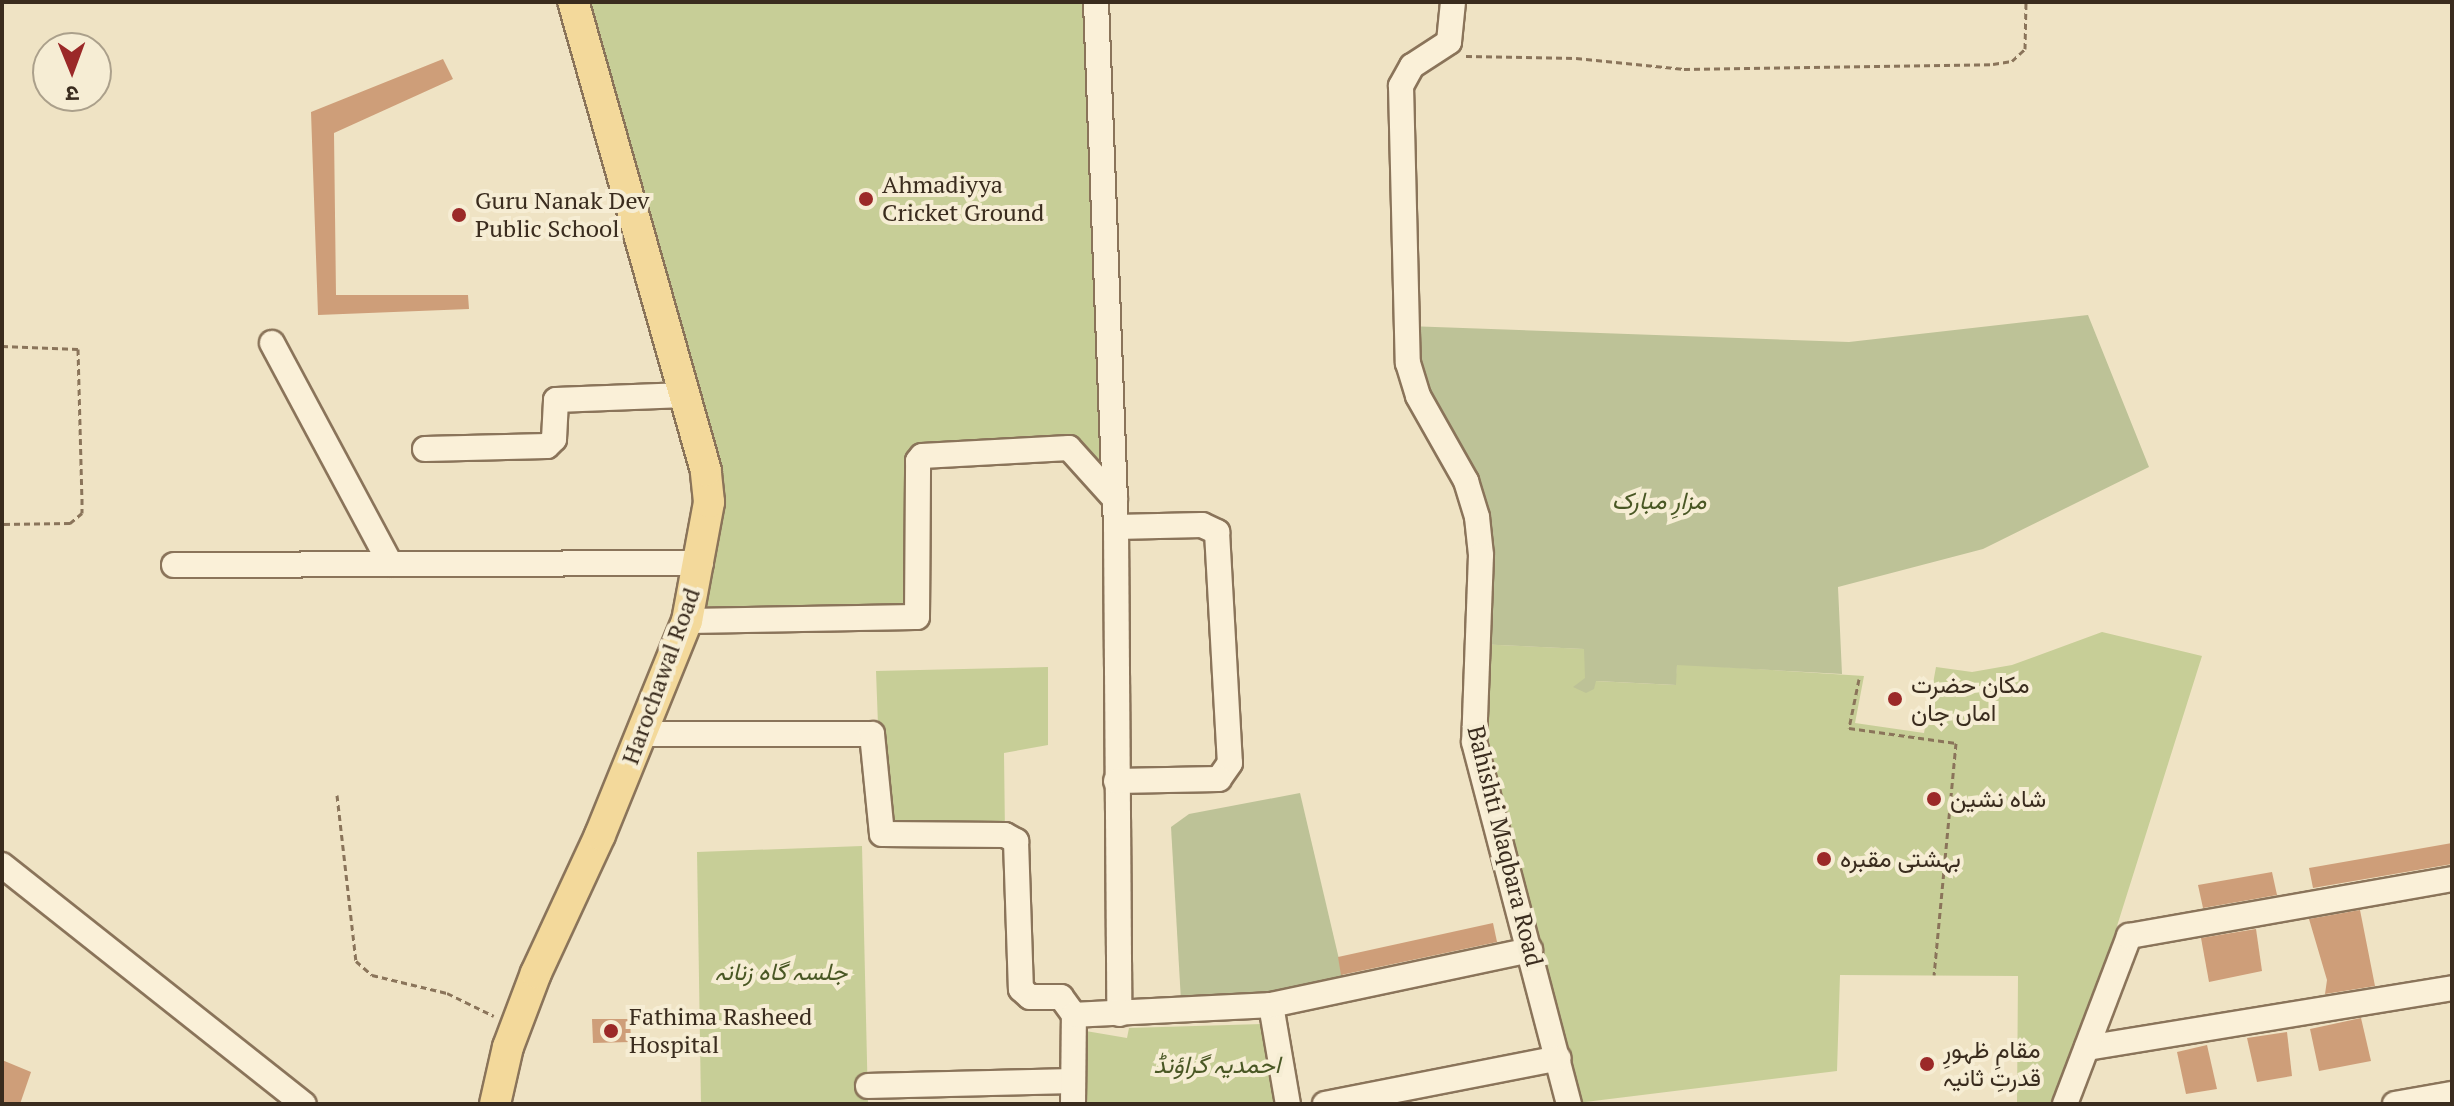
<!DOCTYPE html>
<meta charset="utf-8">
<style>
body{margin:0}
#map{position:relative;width:2454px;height:1106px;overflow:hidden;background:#efe3c4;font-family:"PT Serif",Vazirmatn,"Noto Sans Devanagari",serif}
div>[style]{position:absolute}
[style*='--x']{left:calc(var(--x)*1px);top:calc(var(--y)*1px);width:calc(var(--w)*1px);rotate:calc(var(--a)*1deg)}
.green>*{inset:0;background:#c7ce97}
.cemetery>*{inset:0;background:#bdc297}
.building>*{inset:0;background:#ce9e79}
.path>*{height:3px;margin-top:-1.5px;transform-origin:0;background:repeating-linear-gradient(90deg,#8a745a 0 6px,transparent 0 10px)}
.roads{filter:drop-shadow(2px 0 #8a745a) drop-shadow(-2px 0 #8a745a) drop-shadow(0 2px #8a745a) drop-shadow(0 -2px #8a745a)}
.minor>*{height:24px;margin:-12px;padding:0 12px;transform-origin:12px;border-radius:12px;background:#faf0d8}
.major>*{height:30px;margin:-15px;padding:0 15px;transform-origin:15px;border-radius:15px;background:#f3d99b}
.dots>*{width:22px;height:22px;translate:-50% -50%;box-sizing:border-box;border:4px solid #f6edd4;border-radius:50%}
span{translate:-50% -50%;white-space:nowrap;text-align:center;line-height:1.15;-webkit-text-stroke:8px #f6edd4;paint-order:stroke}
.poi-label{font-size:24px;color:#3a2c1e}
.left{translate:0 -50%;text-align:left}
.park-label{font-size:24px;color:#495724;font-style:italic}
.street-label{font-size:24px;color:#3a2c1e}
.frame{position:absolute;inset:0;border:4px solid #3a2c1e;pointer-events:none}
.north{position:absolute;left:32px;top:32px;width:80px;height:80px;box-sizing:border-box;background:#f6edd4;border:2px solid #aba08b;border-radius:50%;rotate:179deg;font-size:22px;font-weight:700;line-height:32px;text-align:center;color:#3a2c1e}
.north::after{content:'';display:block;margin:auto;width:28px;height:36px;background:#9b2928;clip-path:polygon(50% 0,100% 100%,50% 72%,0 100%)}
</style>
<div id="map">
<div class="green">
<div style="clip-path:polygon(573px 2px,1096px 2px,1115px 499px,1080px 454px,927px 455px,919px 608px,687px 621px,709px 502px)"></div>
<div style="clip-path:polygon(2102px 632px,2202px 656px,2061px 1104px,2017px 1104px,2018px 976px,1840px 975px,1837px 1071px,1569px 1104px,1474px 742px,1476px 644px,1585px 649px,1585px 678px,1595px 681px,1675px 685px,1677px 664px,1864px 676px,1855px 723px,1924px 733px,1936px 667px,1972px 672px,2012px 665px)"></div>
<div style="clip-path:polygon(1048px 667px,1048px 745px,1004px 753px,1005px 835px,882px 834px,876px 671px)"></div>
<div style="clip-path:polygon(862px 846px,868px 1104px,701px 1104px,697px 852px)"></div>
<div style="clip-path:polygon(1262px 1024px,1274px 1104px,1075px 1104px,1074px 1029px,1127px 1038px,1129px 1028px)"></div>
</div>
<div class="cemetery">
<div style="clip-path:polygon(2088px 315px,2149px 467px,1983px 549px,1838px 587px,1842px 674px,1677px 665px,1676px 685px,1596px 681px,1594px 689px,1586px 693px,1573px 687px,1585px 678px,1584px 649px,1476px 644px,1481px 555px,1407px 326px,1849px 342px)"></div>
<div style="clip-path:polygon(1300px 793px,1346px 989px,1181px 1001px,1171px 827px,1189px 814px)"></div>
</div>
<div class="building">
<div style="clip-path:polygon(443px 59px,453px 79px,334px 133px,336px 295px,468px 295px,469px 309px,318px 315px,311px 112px)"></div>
<div style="clip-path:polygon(2452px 843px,2452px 864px,2313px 888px,2309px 868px)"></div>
<div style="clip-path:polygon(2272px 872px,2277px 895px,2203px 908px,2198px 885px)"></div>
<div style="clip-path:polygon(2360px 910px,2375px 986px,2325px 994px,2327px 980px,2309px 919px)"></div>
<div style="clip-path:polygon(1493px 923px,1497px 942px,1341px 975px,1338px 957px)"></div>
<div style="clip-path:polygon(2256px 929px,2262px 971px,2209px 982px,2201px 938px)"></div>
<div style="clip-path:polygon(2361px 1018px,2371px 1061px,2319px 1071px,2310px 1029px)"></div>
<div style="clip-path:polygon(592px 1019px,630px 1019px,631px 1042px,593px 1043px)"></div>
<div style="clip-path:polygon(2287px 1032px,2292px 1076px,2257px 1082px,2247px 1038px)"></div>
<div style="clip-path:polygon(2207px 1045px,2217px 1089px,2186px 1094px,2177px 1052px)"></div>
<div style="clip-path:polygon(2px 1060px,31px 1072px,20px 1104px,2px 1104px)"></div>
</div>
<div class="path">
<div style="--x:1466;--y:56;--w:110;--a:1"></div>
<div style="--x:1576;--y:58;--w:109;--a:5.8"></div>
<div style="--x:1684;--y:69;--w:309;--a:-0.9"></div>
<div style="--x:1993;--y:64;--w:19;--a:-9"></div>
<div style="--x:2012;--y:61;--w:18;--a:-43"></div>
<div style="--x:2025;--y:49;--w:47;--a:-88.8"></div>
<div style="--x:2;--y:346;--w:76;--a:2.3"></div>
<div style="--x:78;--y:349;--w:149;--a:88.5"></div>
<div style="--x:82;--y:498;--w:15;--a:90"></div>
<div style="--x:82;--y:513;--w:16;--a:140"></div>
<div style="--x:70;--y:523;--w:68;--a:179.2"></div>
<div style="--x:1859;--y:679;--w:50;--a:101.5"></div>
<div style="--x:1849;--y:728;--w:108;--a:8"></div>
<div style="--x:1956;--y:743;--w:233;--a:95.4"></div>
<div style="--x:337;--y:795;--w:167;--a:83.5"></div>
<div style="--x:356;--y:961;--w:21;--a:41"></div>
<div style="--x:372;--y:975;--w:77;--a:13.5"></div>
<div style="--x:447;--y:993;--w:52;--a:26.1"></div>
</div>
<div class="roads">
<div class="minor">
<div style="--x:1096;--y:2;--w:525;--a:87.82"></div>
<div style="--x:1116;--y:527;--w:487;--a:89.6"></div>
<div style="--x:1453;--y:2;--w:40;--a:95.7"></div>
<div style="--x:1449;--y:42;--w:44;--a:147"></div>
<div style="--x:1412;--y:66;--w:23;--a:119"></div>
<div style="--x:1401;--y:86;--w:277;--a:88.6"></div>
<div style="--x:1408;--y:363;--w:34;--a:73"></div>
<div style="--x:1418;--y:396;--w:98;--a:60.5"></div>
<div style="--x:1466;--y:481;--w:38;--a:73"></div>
<div style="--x:1477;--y:517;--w:38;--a:84"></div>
<div style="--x:1481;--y:555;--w:187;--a:92.1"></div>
<div style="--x:1474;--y:742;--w:374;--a:75.3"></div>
<div style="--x:272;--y:343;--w:250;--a:61.8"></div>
<div style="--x:425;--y:449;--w:122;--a:-1.4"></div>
<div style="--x:547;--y:446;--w:10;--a:-45"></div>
<div style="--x:554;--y:439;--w:39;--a:-87"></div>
<div style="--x:556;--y:400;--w:129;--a:-2.2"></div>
<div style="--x:1116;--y:527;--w:86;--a:-1.3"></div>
<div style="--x:1202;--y:525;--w:17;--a:25"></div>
<div style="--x:1217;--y:532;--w:231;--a:86.8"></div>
<div style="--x:1230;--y:763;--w:19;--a:125"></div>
<div style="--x:1219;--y:779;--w:103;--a:178.9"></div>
<div style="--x:174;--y:565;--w:527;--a:-0.22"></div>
<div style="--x:687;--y:621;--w:230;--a:-1"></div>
<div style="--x:917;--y:617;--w:156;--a:-89.6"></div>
<div style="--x:918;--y:461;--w:6;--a:-51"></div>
<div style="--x:922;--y:456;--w:147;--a:-3.1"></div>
<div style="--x:1069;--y:448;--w:69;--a:48"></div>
<div style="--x:641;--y:734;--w:231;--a:0"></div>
<div style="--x:872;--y:734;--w:100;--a:84.3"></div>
<div style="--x:882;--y:834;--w:123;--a:0.5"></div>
<div style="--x:1005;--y:835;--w:13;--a:29"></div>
<div style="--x:1016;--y:841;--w:148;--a:88.1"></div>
<div style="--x:1021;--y:989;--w:12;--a:42"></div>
<div style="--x:1030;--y:997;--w:31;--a:0"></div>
<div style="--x:1061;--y:997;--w:22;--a:54"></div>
<div style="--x:2;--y:865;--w:385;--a:38.4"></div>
<div style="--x:1271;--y:1005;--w:100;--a:80.3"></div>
<div style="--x:2087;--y:1048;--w:370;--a:-9.3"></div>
<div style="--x:868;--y:1086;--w:204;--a:-1.4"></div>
<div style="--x:1073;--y:1104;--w:89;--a:-89.4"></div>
<div style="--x:1074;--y:1015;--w:197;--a:-2.9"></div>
<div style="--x:1271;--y:1005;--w:265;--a:-12"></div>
<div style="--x:1325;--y:1104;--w:238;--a:-11.1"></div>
<div style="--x:2065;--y:1104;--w:180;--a:-69.1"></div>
<div style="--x:2129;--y:936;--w:328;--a:-10"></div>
<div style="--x:2395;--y:1104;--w:58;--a:-10"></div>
</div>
<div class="major">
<div style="--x:495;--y:1104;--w:58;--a:-77.2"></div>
<div style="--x:508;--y:1047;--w:79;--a:-69.3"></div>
<div style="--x:536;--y:973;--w:152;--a:-65.1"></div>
<div style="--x:600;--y:835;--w:231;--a:-67.9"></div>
<div style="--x:687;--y:621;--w:121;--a:-79.5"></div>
<div style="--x:709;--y:502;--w:31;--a:-96"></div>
<div style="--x:706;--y:471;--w:487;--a:-105.8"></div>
</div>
</div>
<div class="dots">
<div style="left:866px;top:199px;background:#9b2928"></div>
<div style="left:459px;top:215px;background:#9b2928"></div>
<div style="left:1895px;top:699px;background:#9b2928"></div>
<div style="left:1934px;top:799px;background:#9b2928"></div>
<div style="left:1824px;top:859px;background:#9b2928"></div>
<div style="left:611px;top:1031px;background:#9b2928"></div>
<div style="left:1927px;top:1064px;background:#9b2928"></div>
</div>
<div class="poi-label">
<span class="left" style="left:882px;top:199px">Ahmadiyya<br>Cricket Ground</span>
<span class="left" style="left:475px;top:215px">Guru Nanak Dev<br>Public School</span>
<span class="left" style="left:1911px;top:699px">مکان حضرت<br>اماں جان</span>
<span class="left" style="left:1950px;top:799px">شاہ نشین</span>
<span class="left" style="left:1840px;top:859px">بہشتی مقبرہ</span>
<span class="left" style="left:629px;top:1031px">Fathima Rasheed<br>Hospital</span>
<span class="left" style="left:1943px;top:1064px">مقامِ ظہورِ<br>قدرتِ ثانیہ</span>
</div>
<div class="park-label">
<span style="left:1659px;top:501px">مزارِ مبارک</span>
<span style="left:781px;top:972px">جلسہ گاہ زنانہ</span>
<span style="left:1217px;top:1065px">احمدیہ گراؤنڈ</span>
</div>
<div class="street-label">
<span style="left:661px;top:676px;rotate:-70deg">Harochawal Road</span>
<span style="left:1505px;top:846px;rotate:76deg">Bahishti Maqbara Road</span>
</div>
<div class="frame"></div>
<div class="north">उ</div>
</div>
